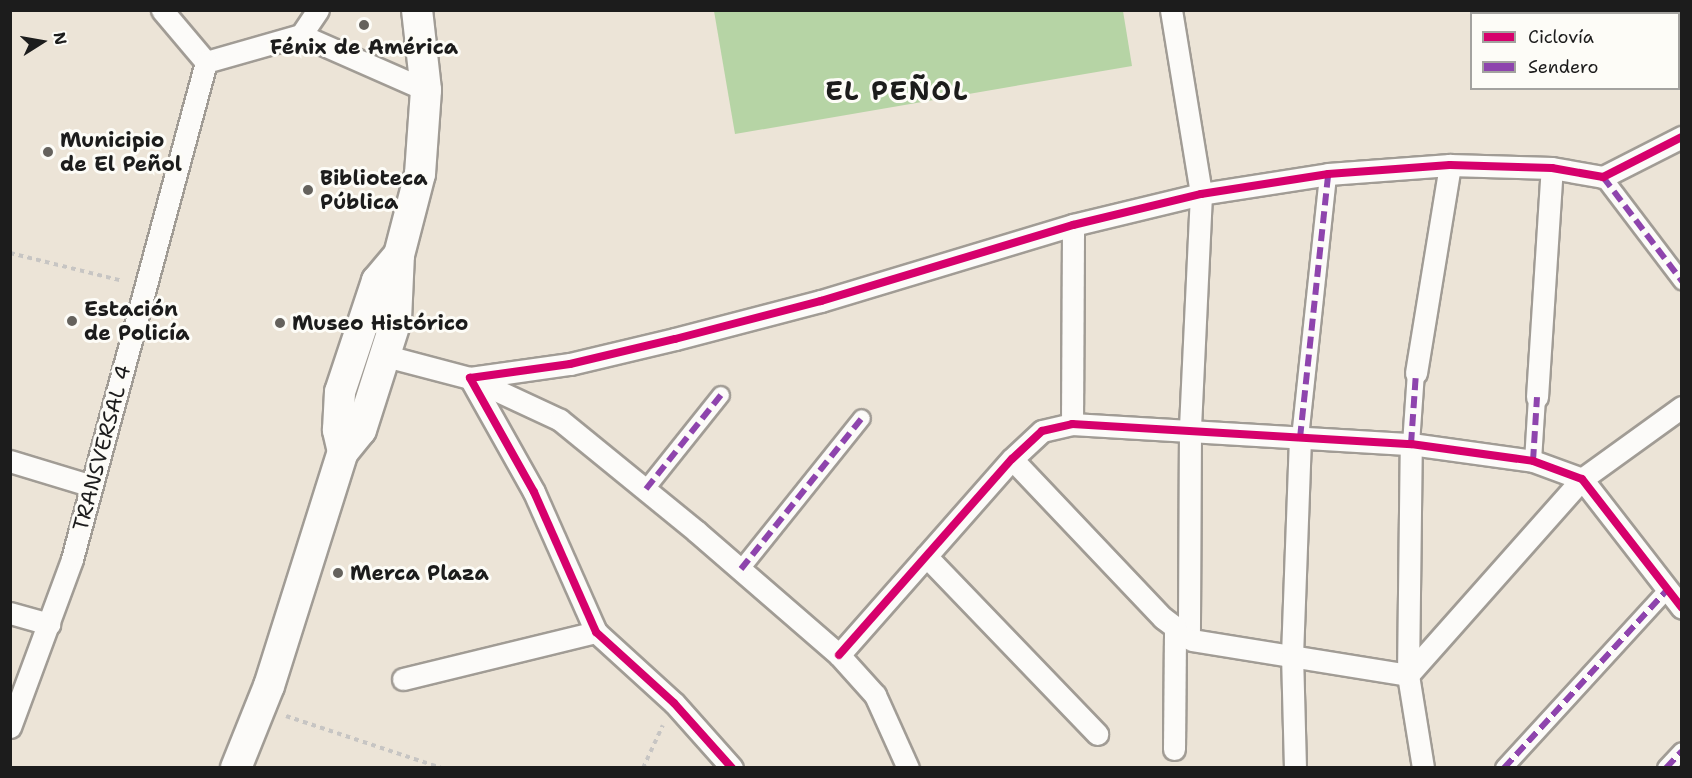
<!DOCTYPE html>
<meta charset="utf-8">
<style>
body{margin:0}
#map{position:relative;width:1692px;height:778px;overflow:hidden;background:#ece4d7;font-family:"Shantell Sans",sans-serif}
div>[style]{position:absolute}
[style*='--x']{left:calc(var(--x)*1px);top:calc(var(--y)*1px);width:calc(var(--w)*1px);rotate:calc(var(--a)*1deg)}
.green>*{inset:0;background:#b6d4a5}
.path>*{height:4px;margin-top:-2px;transform-origin:0;background:repeating-linear-gradient(90deg,#c7c5c3 0 4.5px,transparent 0 9px)}
.roads{filter:drop-shadow(2px 0 #a19c95) drop-shadow(-2px 0 #a19c95) drop-shadow(0 2px #a19c95) drop-shadow(0 -2px #a19c95)}
.pedestrian>*{height:16px;margin:-8px;padding:0 8px;transform-origin:8px;border-radius:8px;background:#fcfbf9}
.minor>*{height:21px;margin:-10.5px;padding:0 10.5px;transform-origin:10.5px;border-radius:10.5px;background:#fcfbf9}
.secondary>*{height:30px;margin:-15px;padding:0 15px;transform-origin:15px;border-radius:15px;background:#fcfbf9}
.quiet>*{height:6px;margin-top:-3px;transform-origin:0;background:repeating-linear-gradient(90deg,#8e44ad 0 12px,transparent 0 18px)}
.cycleway>*{height:8px;margin:-4px;padding:0 4px;transform-origin:4px;border-radius:4px;background:#d6006c}
.dots>*{width:16px;height:16px;translate:-50% -50%;box-sizing:border-box;border:3px solid #fdfcf7;border-radius:50%}
span{translate:-50% -50%;white-space:nowrap;text-align:center;line-height:1.15;-webkit-text-stroke:6px #fdfcf7;paint-order:stroke}
.poi-label{font-size:21px;color:#1c1c1c;font-weight:700}
.left{translate:0 -50%;text-align:left}
.street-label{font-size:21px;color:#1c1c1c}
.district-label{font-size:27px;color:#1c1c1c;font-weight:700;letter-spacing:1.5px}
.frame{position:absolute;inset:0;border:12px solid #1c1c1c;pointer-events:none}
.legend{position:absolute;left:1470px;top:12px;width:210px;height:78px;box-sizing:border-box;background:#fdfcf7;border:2px solid #a3a29f;margin:0;padding:8px 10px;list-style:none;font-size:18px;color:#1c1c1c}
.legend li{display:flex;align-items:center;gap:12px;height:30px}
.legend b{width:30px;border:2px solid #a3a29f}
.north{position:absolute;left:12px;top:12px;width:60px;height:60px;-webkit-text-stroke:4px #fdfcf7;paint-order:stroke;rotate:79deg;font-size:16px;font-weight:700;line-height:24px;text-align:center;color:#1c1c1c}
.north::after{content:'';display:block;margin:auto;width:21px;height:27px;background:#1c1c1c;clip-path:polygon(50% 0,100% 100%,50% 72%,0 100%)}
</style>
<div id="map">
<div class="green">
<div style="clip-path:polygon(714px 11px,1123px 11px,1132px 66px,735px 134px)"></div>
</div>
<div class="path">
<div style="--x:10;--y:253;--w:116;--a:13.9"></div>
<div style="--x:286;--y:716;--w:163;--a:18.5"></div>
<div style="--x:643;--y:768;--w:47;--a:-65.1"></div>
</div>
<div class="roads">
<div class="pedestrian">
<div style="--x:1603;--y:177;--w:131;--a:52.8"></div>
<div style="--x:1300;--y:438;--w:265;--a:-83.9"></div>
<div style="--x:1411;--y:444;--w:71;--a:-86"></div>
<div style="--x:1533;--y:461;--w:64;--a:-86.4"></div>
<div style="--x:646;--y:489;--w:120;--a:-51.4"></div>
<div style="--x:741;--y:569;--w:193;--a:-51.3"></div>
<div style="--x:1504;--y:768;--w:241;--a:-47.5"></div>
<div style="--x:1666;--y:768;--w:23;--a:-47"></div>
</div>
<div class="minor">
<div style="--x:162;--y:10;--w:68;--a:49.8"></div>
<div style="--x:1171;--y:10;--w:186;--a:80.7"></div>
<div style="--x:1201;--y:194;--w:237;--a:92.7"></div>
<div style="--x:1190;--y:431;--w:207;--a:90.3"></div>
<div style="--x:301;--y:35;--w:137;--a:23.7"></div>
<div style="--x:206;--y:62;--w:99;--a:-15.9"></div>
<div style="--x:301;--y:35;--w:30;--a:-56"></div>
<div style="--x:386;--y:356;--w:87;--a:14.7"></div>
<div style="--x:470;--y:378;--w:99;--a:25"></div>
<div style="--x:560;--y:420;--w:176;--a:39.2"></div>
<div style="--x:696;--y:531;--w:189;--a:40.9"></div>
<div style="--x:839;--y:655;--w:54;--a:48"></div>
<div style="--x:875;--y:695;--w:80;--a:65.7"></div>
<div style="--x:1416;--y:373;--w:211;--a:-80.7"></div>
<div style="--x:1537;--y:397;--w:229;--a:-86.3"></div>
<div style="--x:1072;--y:424;--w:199;--a:-89.7"></div>
<div style="--x:1012;--y:459;--w:219;--a:46.5"></div>
<div style="--x:1163;--y:618;--w:36;--a:37"></div>
<div style="--x:1192;--y:640;--w:219;--a:9.2"></div>
<div style="--x:1408;--y:675;--w:94;--a:80.8"></div>
<div style="--x:10;--y:461;--w:83;--a:16.9"></div>
<div style="--x:926;--y:556;--w:247;--a:46.1"></div>
<div style="--x:10;--y:613;--w:41;--a:15.8"></div>
<div style="--x:839;--y:655;--w:261;--a:-48.6"></div>
<div style="--x:1012;--y:459;--w:41;--a:-43"></div>
<div style="--x:1042;--y:431;--w:31;--a:-13"></div>
<div style="--x:1072;--y:424;--w:340;--a:3.4"></div>
<div style="--x:1411;--y:444;--w:123;--a:7.9"></div>
<div style="--x:1533;--y:461;--w:52;--a:20.2"></div>
<div style="--x:1582;--y:479;--w:163;--a:52.2"></div>
<div style="--x:1408;--y:675;--w:262;--a:-48.4"></div>
<div style="--x:1582;--y:479;--w:123;--a:-35.8"></div>
<div style="--x:1408;--y:675;--w:231;--a:-89.3"></div>
<div style="--x:403;--y:679;--w:199;--a:-13.7"></div>
<div style="--x:10;--y:727;--w:179;--a:-69.7"></div>
<div style="--x:72;--y:559;--w:515;--a:-74.91"></div>
<div style="--x:1174;--y:749;--w:122;--a:-89.5"></div>
<div style="--x:732;--y:768;--w:87;--a:-131.7"></div>
<div style="--x:674;--y:703;--w:105;--a:-137.7"></div>
<div style="--x:596;--y:632;--w:153;--a:-113.9"></div>
<div style="--x:534;--y:492;--w:131;--a:-119.3"></div>
<div style="--x:470;--y:378;--w:101;--a:-8"></div>
<div style="--x:570;--y:364;--w:108;--a:-13.4"></div>
<div style="--x:675;--y:339;--w:151;--a:-14.6"></div>
<div style="--x:821;--y:301;--w:263;--a:-16.8"></div>
<div style="--x:1073;--y:225;--w:132;--a:-13.6"></div>
<div style="--x:1201;--y:194;--w:129;--a:-8.9"></div>
<div style="--x:1328;--y:174;--w:122;--a:-4.2"></div>
<div style="--x:1450;--y:165;--w:102;--a:1.7"></div>
<div style="--x:1552;--y:168;--w:52;--a:10"></div>
<div style="--x:1603;--y:177;--w:89;--a:-26.9"></div>
<div style="--x:1295;--y:768;--w:112;--a:-91.5"></div>
<div style="--x:1292;--y:656;--w:218;--a:-87.9"></div>
</div>
<div class="secondary">
<div style="--x:343;--y:452;--w:23;--a:-103"></div>
<div style="--x:338;--y:430;--w:38;--a:-87"></div>
<div style="--x:340;--y:392;--w:117;--a:-71.6"></div>
<div style="--x:377;--y:281;--w:34;--a:-50"></div>
<div style="--x:236;--y:768;--w:88;--a:-68.1"></div>
<div style="--x:269;--y:686;--w:245;--a:-72.5"></div>
<div style="--x:343;--y:452;--w:28;--a:-51"></div>
<div style="--x:361;--y:430;--w:115;--a:-72.3"></div>
<div style="--x:396;--y:320;--w:65;--a:-87.4"></div>
<div style="--x:399;--y:255;--w:84;--a:-75.5"></div>
<div style="--x:420;--y:174;--w:84;--a:-85.9"></div>
<div style="--x:426;--y:90;--w:81;--a:-96.4"></div>
</div>
</div>
<div class="quiet">
<div style="--x:1603;--y:177;--w:131;--a:52.8"></div>
<div style="--x:1300;--y:438;--w:265;--a:-83.9"></div>
<div style="--x:1411;--y:444;--w:71;--a:-86"></div>
<div style="--x:1533;--y:461;--w:64;--a:-86.4"></div>
<div style="--x:646;--y:489;--w:120;--a:-51.4"></div>
<div style="--x:741;--y:569;--w:193;--a:-51.3"></div>
<div style="--x:1504;--y:768;--w:241;--a:-47.5"></div>
<div style="--x:1666;--y:768;--w:23;--a:-47"></div>
</div>
<div class="cycleway">
<div style="--x:839;--y:655;--w:261;--a:-48.6"></div>
<div style="--x:1012;--y:459;--w:41;--a:-43"></div>
<div style="--x:1042;--y:431;--w:31;--a:-13"></div>
<div style="--x:1072;--y:424;--w:340;--a:3.4"></div>
<div style="--x:1411;--y:444;--w:123;--a:7.9"></div>
<div style="--x:1533;--y:461;--w:52;--a:20.2"></div>
<div style="--x:1582;--y:479;--w:163;--a:52.2"></div>
<div style="--x:732;--y:768;--w:87;--a:-131.7"></div>
<div style="--x:674;--y:703;--w:105;--a:-137.7"></div>
<div style="--x:596;--y:632;--w:153;--a:-113.9"></div>
<div style="--x:534;--y:492;--w:131;--a:-119.3"></div>
<div style="--x:470;--y:378;--w:101;--a:-8"></div>
<div style="--x:570;--y:364;--w:108;--a:-13.4"></div>
<div style="--x:675;--y:339;--w:151;--a:-14.6"></div>
<div style="--x:821;--y:301;--w:263;--a:-16.8"></div>
<div style="--x:1073;--y:225;--w:132;--a:-13.6"></div>
<div style="--x:1201;--y:194;--w:129;--a:-8.9"></div>
<div style="--x:1328;--y:174;--w:122;--a:-4.2"></div>
<div style="--x:1450;--y:165;--w:102;--a:1.7"></div>
<div style="--x:1552;--y:168;--w:52;--a:10"></div>
<div style="--x:1603;--y:177;--w:89;--a:-26.9"></div>
</div>
<div class="dots">
<div style="left:364px;top:25px;background:#65625d"></div>
<div style="left:48px;top:152px;background:#65625d"></div>
<div style="left:308px;top:190px;background:#65625d"></div>
<div style="left:72px;top:321px;background:#65625d"></div>
<div style="left:280px;top:323px;background:#65625d"></div>
<div style="left:338px;top:573px;background:#65625d"></div>
</div>
<div class="poi-label">
<span style="left:364px;top:47px">Fénix de América</span>
<span class="left" style="left:60px;top:152px">Municipio<br>de El Peñol</span>
<span class="left" style="left:320px;top:190px">Biblioteca<br>Pública</span>
<span class="left" style="left:84px;top:321px">Estación<br>de Policía</span>
<span class="left" style="left:292px;top:323px">Museo Histórico</span>
<span class="left" style="left:350px;top:573px">Merca Plaza</span>
</div>
<div class="street-label">
<span style="left:102px;top:448px;rotate:-75deg">TRANSVERSAL 4</span>
</div>
<div class="district-label">
<span style="left:897px;top:91px">EL PEÑOL</span>
</div>
<div class="frame"></div>
<ul class="legend">
<li><b style="height:8px;background:#d6006c"></b>Ciclovía</li>
<li><b style="height:8px;background:#8e44ad"></b>Sendero</li>
</ul>
<div class="north">N</div>
</div>
